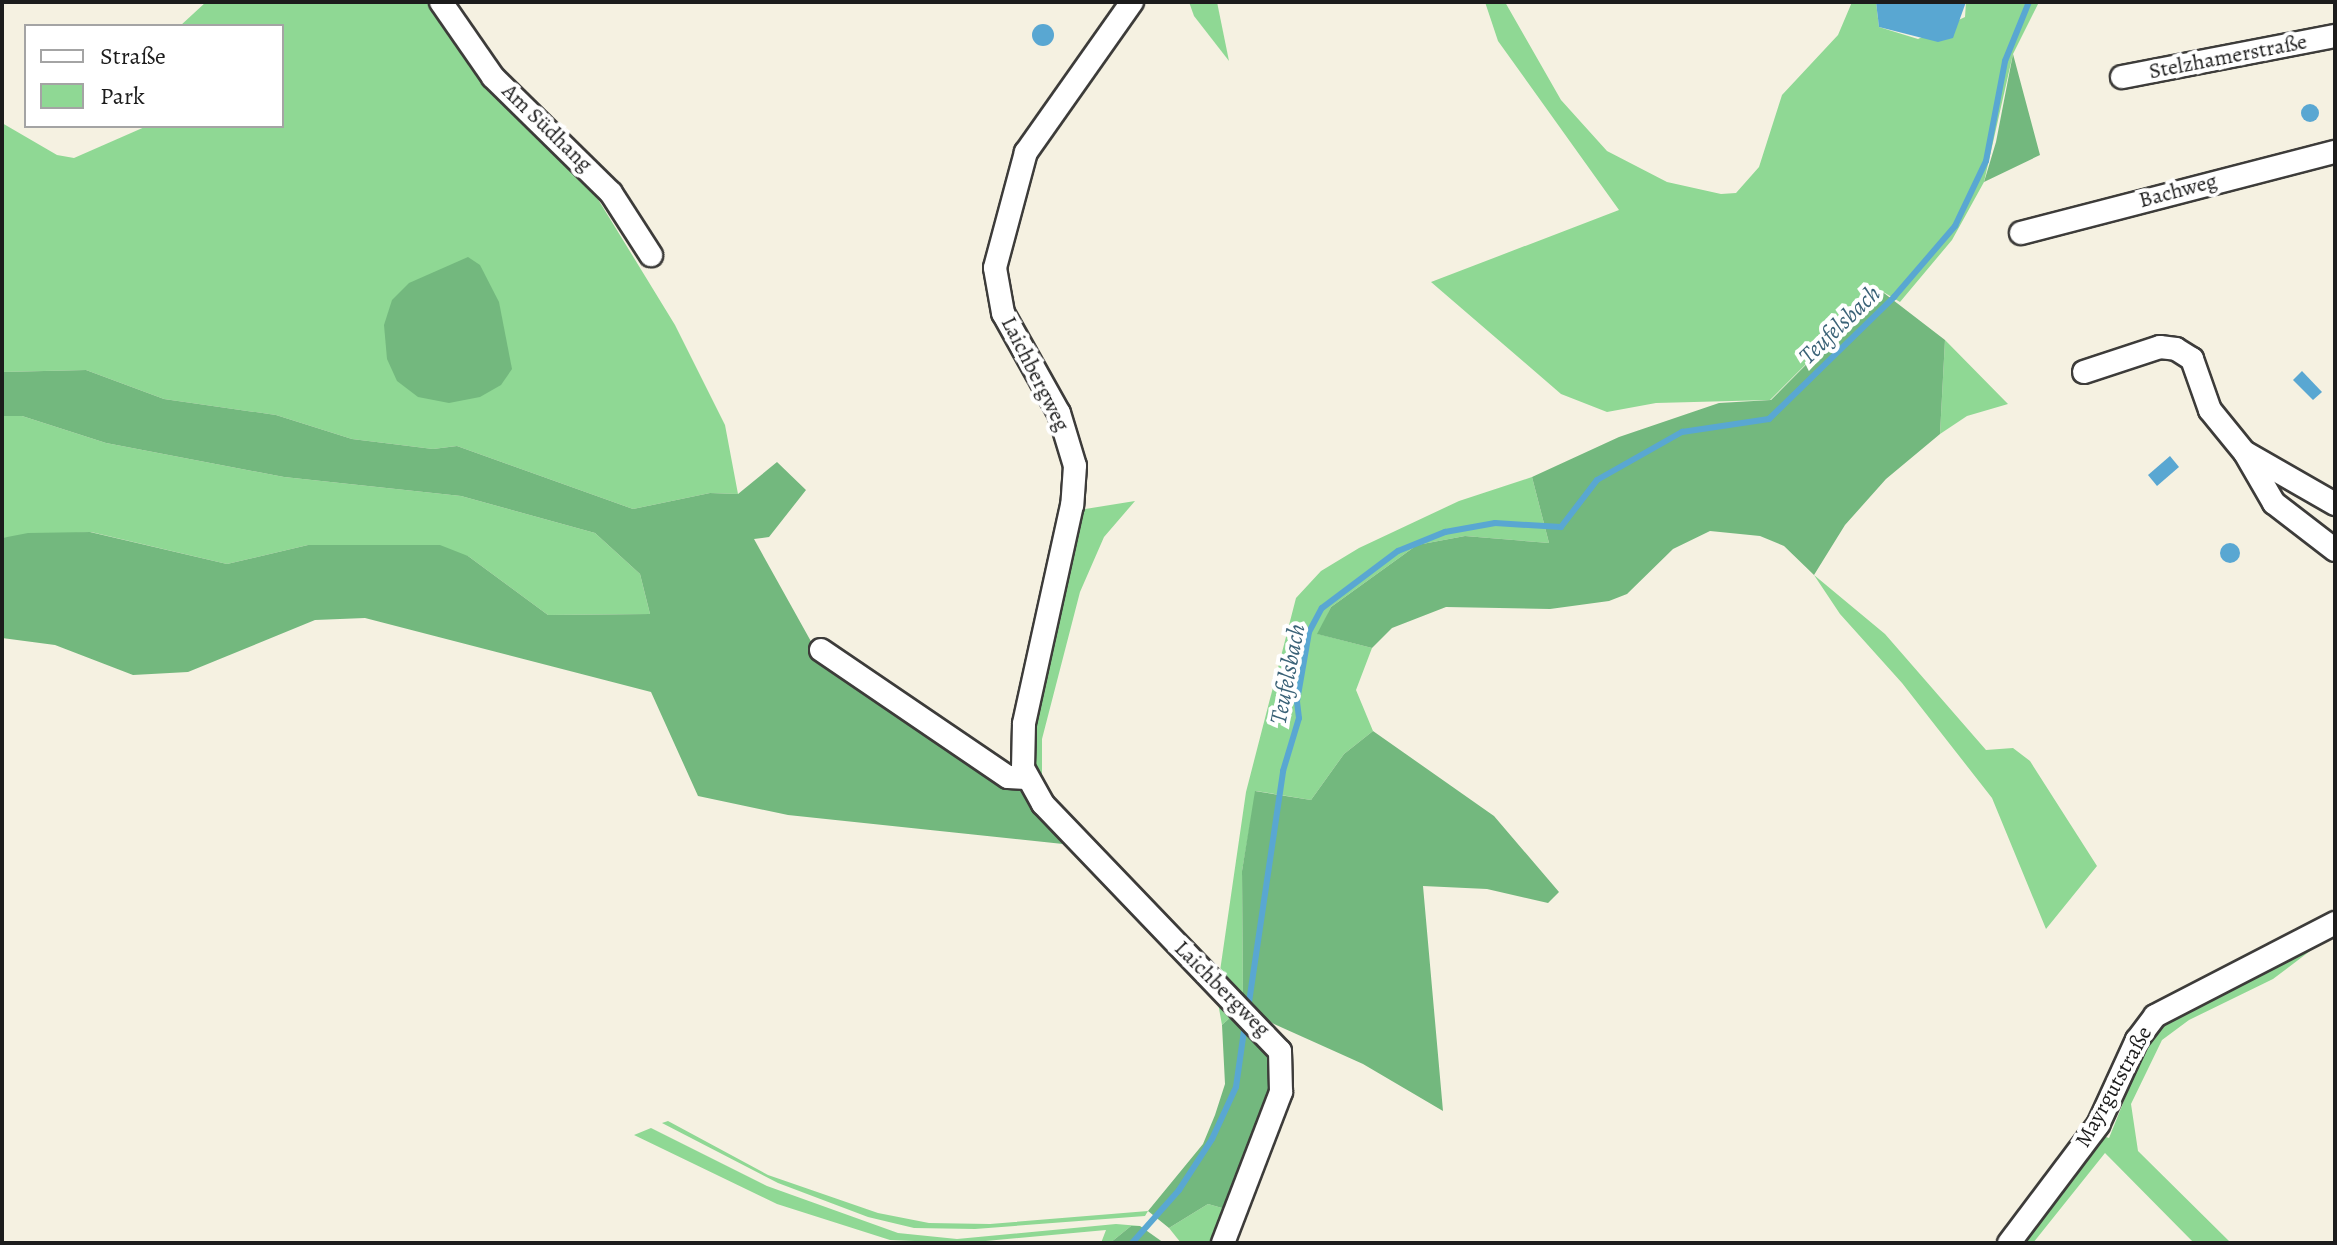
<!DOCTYPE html>
<meta charset="utf-8">
<style>
body{margin:0}
#map{position:relative;width:2337px;height:1245px;overflow:hidden;background:#f5f1e1;font-family:Alegreya,serif}
div>[style]{position:absolute}
[style*='--x']{left:calc(var(--x)*1px);top:calc(var(--y)*1px);width:calc(var(--w)*1px);rotate:calc(var(--a)*1deg)}
.green>*{inset:0;background:#8fd894}
.forest>*{inset:0;background:#73b87e}
.water>*{inset:0;background:#59a7d2}
.round{border-radius:50%}
.stream>*{height:6px;margin:-3px;padding:0 3px;transform-origin:3px;border-radius:3px;background:#59a7d2}
.roads{filter:drop-shadow(2px 0 #3d3c3a) drop-shadow(-2px 0 #3d3c3a) drop-shadow(0 2px #3d3c3a) drop-shadow(0 -2px #3d3c3a)}
.minor>*{height:22px;margin:-11px;padding:0 11px;transform-origin:11px;border-radius:11px;background:#fff}
span{translate:-50% -50%;white-space:nowrap;text-align:center;line-height:1.15;-webkit-text-stroke:8px #fff;paint-order:stroke}
.street-label{font-size:22px;color:#1c1c1c}
.water-label{font-size:24px;color:#3a6277;font-style:italic}
.frame{position:absolute;inset:0;border:4px solid #1c1c1c;pointer-events:none}
.legend{position:absolute;left:24px;top:24px;width:260px;height:104px;box-sizing:border-box;background:#fff;border:2px solid #a4a4a4;margin:0;padding:10px 14px;list-style:none;font-size:24px;color:#1c1c1c}
.legend li{display:flex;align-items:center;gap:16px;height:40px}
.legend b{width:40px;border:2px solid #a4a4a4}
</style>
<div id="map">
<div class="green">
<div style="clip-path:polygon(206px 2px,432px 2px,511px 113px,585px 178px,675px 325px,725px 425px,738px 494px,710px 493px,633px 509px,457px 446px,433px 449px,352px 439px,276px 415px,164px 399px,86px 370px,2px 372px,2px 123px,57px 155px,74px 158px,147px 126px,282px 126px,282px 26px,180px 26px)"></div>
<div style="clip-path:polygon(1189px 2px,1217px 2px,1229px 61px,1194px 16px)"></div>
<div style="clip-path:polygon(1485px 2px,1505px 2px,1561px 100px,1607px 151px,1667px 182px,1721px 194px,1736px 193px,1759px 167px,1782px 95px,1838px 35px,1852px 2px,1876px 2px,1879px 27px,1918px 39px,1965px 17px,1966px 2px,2039px 2px,2013px 54px,1984px 182px,1952px 240px,1900px 302px,1880px 290px,1770px 400px,1656px 403px,1607px 412px,1561px 394px,1431px 282px,1619px 210px,1498px 41px)"></div>
<div style="clip-path:polygon(1945px 340px,2008px 404px,1967px 416px,1940px 434px)"></div>
<div style="clip-path:polygon(2px 416px,22px 416px,106px 443px,284px 477px,461px 496px,595px 533px,640px 574px,650px 614px,548px 615px,468px 556px,308px 545px,227px 564px,91px 532px,2px 538px)"></div>
<div style="clip-path:polygon(1532px 477px,1549px 543px,1465px 536px,1417px 545px,1331px 607px,1318px 634px,1372px 648px,1356px 690px,1373px 731px,1344px 754px,1311px 800px,1256px 791px,1242px 871px,1243px 1004px,1056px 812px,1027px 751px,1079px 510px,1135px 501px,1104px 537px,1080px 592px,1042px 739px,1042px 782px,1085px 835px,1220px 971px,1246px 792px,1296px 598px,1321px 571px,1359px 548px,1459px 501px)"></div>
<div style="clip-path:polygon(1814px 575px,1885px 634px,1986px 750px,2013px 748px,2030px 761px,2097px 866px,2046px 929px,1992px 798px,1902px 683px,1840px 614px)"></div>
<div style="clip-path:polygon(1062px 836px,1234px 1014px,1222px 1025px,1218px 1003px,1063px 844px)"></div>
<div style="clip-path:polygon(2335px 932px,2273px 979px,2189px 1020px,2162px 1040px,2131px 1104px,2138px 1151px,2231px 1243px,2194px 1243px,2105px 1153px,2033px 1243px,2018px 1243px,2103px 1136px,2109px 1138px,2150px 1036px,2167px 1018px)"></div>
<div style="clip-path:polygon(668px 1121px,768px 1175px,878px 1213px,929px 1223px,990px 1224px,1148px 1211px,1145px 1216px,975px 1229px,914px 1228px,868px 1217px,778px 1183px,662px 1123px)"></div>
<div style="clip-path:polygon(651px 1128px,767px 1186px,898px 1233px,957px 1239px,1116px 1224px,1140px 1226px,1131px 1226px,1110px 1243px,1101px 1243px,1106px 1230px,964px 1243px,890px 1240px,777px 1204px,634px 1135px)"></div>
<div style="clip-path:polygon(1208px 1204px,1229px 1210px,1217px 1243px,1181px 1243px,1169px 1228px)"></div>
</div>
<div class="forest">
<div style="clip-path:polygon(2013px 54px,2040px 155px,1984px 182px,1996px 142px)"></div>
<div style="clip-path:polygon(468px 257px,480px 265px,499px 302px,512px 369px,501px 385px,480px 397px,449px 403px,418px 397px,397px 381px,387px 359px,384px 325px,392px 300px,409px 283px)"></div>
<div style="clip-path:polygon(1880px 290px,1945px 340px,1940px 434px,1886px 479px,1845px 525px,1814px 575px,1784px 546px,1760px 536px,1710px 531px,1673px 549px,1627px 594px,1609px 601px,1550px 609px,1446px 607px,1392px 628px,1372px 648px,1317px 634px,1331px 607px,1417px 545px,1465px 536px,1549px 543px,1532px 477px,1619px 437px,1719px 403px,1771px 400px)"></div>
<div style="clip-path:polygon(86px 370px,164px 399px,276px 415px,352px 439px,433px 449px,457px 446px,633px 509px,710px 493px,738px 494px,777px 462px,806px 490px,769px 537px,754px 539px,818px 654px,910px 726px,1021px 789px,1063px 844px,788px 815px,698px 796px,651px 692px,365px 618px,315px 620px,188px 672px,133px 675px,55px 645px,2px 638px,2px 538px,28px 533px,90px 532px,227px 564px,308px 545px,440px 545px,468px 556px,548px 615px,650px 614px,640px 574px,595px 533px,461px 496px,284px 477px,106px 443px,22px 416px,2px 416px,2px 372px)"></div>
<div style="clip-path:polygon(1373px 731px,1494px 816px,1559px 892px,1548px 903px,1487px 889px,1423px 886px,1443px 1111px,1363px 1064px,1274px 1024px,1243px 1004px,1242px 871px,1255px 791px,1311px 800px,1344px 754px)"></div>
<div style="clip-path:polygon(1234px 1014px,1269px 1054px,1272px 1084px,1229px 1210px,1208px 1204px,1169px 1228px,1148px 1211px,1203px 1144px,1215px 1115px,1225px 1084px,1222px 1025px)"></div>
<div style="clip-path:polygon(1131px 1226px,1140px 1226px,1164px 1243px,1110px 1243px)"></div>
</div>
<div class="water">
<div style="clip-path:polygon(1876px 2px,1966px 2px,1953px 38px,1938px 42px,1879px 27px)"></div>
<div class="round" style="left:1032px;top:24px;width:22px;height:22px"></div>
<div class="round" style="left:2301px;top:104px;width:18px;height:18px"></div>
<div style="clip-path:polygon(2302px 371px,2322px 392px,2313px 400px,2293px 380px)"></div>
<div style="clip-path:polygon(2170px 456px,2179px 467px,2157px 486px,2148px 475px)"></div>
<div class="round" style="left:2220px;top:543px;width:20px;height:20px"></div>
</div>
<div class="stream">
<div style="--x:1248;--y:1009;--w:241;--a:-81.6"></div>
<div style="--x:1283;--y:771;--w:55;--a:-73.2"></div>
<div style="--x:1299;--y:718;--w:17;--a:-97"></div>
<div style="--x:1297;--y:701;--w:70;--a:-80.1"></div>
<div style="--x:1309;--y:632;--w:27;--a:-62"></div>
<div style="--x:1322;--y:608;--w:95;--a:-36.9"></div>
<div style="--x:1398;--y:551;--w:51;--a:-22"></div>
<div style="--x:1445;--y:532;--w:51;--a:-10.2"></div>
<div style="--x:1495;--y:523;--w:66;--a:3.5"></div>
<div style="--x:1561;--y:527;--w:59;--a:-52.5"></div>
<div style="--x:1597;--y:480;--w:98;--a:-29.5"></div>
<div style="--x:1682;--y:432;--w:88;--a:-8.5"></div>
<div style="--x:1769;--y:419;--w:175;--a:-44.3"></div>
<div style="--x:1894;--y:297;--w:94;--a:-49.3"></div>
<div style="--x:1955;--y:226;--w:72;--a:-64.5"></div>
<div style="--x:1986;--y:161;--w:102;--a:-79.2"></div>
<div style="--x:2005;--y:61;--w:64;--a:-67.9"></div>
<div style="--x:1132;--y:1243;--w:71;--a:-48.4"></div>
<div style="--x:1179;--y:1190;--w:61;--a:-57.1"></div>
<div style="--x:1212;--y:1139;--w:57;--a:-65.2"></div>
<div style="--x:1236;--y:1087;--w:64;--a:-81.9"></div>
</div>
<div class="roads">
<div class="minor">
<div style="--x:441;--y:2;--w:91;--a:55.3"></div>
<div style="--x:493;--y:77;--w:165;--a:44.5"></div>
<div style="--x:611;--y:193;--w:74;--a:57.2"></div>
<div style="--x:1132;--y:2;--w:184;--a:125.2"></div>
<div style="--x:1026;--y:152;--w:120;--a:105"></div>
<div style="--x:995;--y:268;--w:46;--a:79.9"></div>
<div style="--x:1003;--y:313;--w:115;--a:60.8"></div>
<div style="--x:1059;--y:413;--w:55;--a:73.2"></div>
<div style="--x:1075;--y:466;--w:39;--a:94"></div>
<div style="--x:1072;--y:505;--w:224;--a:102.4"></div>
<div style="--x:1024;--y:724;--w:44;--a:91.3"></div>
<div style="--x:1023;--y:768;--w:41;--a:60.9"></div>
<div style="--x:1043;--y:804;--w:342;--a:46.2"></div>
<div style="--x:1280;--y:1051;--w:41;--a:88.6"></div>
<div style="--x:1281;--y:1092;--w:162;--a:111"></div>
<div style="--x:2122;--y:77;--w:217;--a:-10.9"></div>
<div style="--x:2021;--y:233;--w:324;--a:-14.5"></div>
<div style="--x:2084;--y:372;--w:80;--a:-18.2"></div>
<div style="--x:2160;--y:347;--w:16;--a:7"></div>
<div style="--x:2176;--y:349;--w:19;--a:32"></div>
<div style="--x:2192;--y:359;--w:54;--a:70.6"></div>
<div style="--x:2210;--y:410;--w:55;--a:50.9"></div>
<div style="--x:2245;--y:453;--w:58;--a:59.9"></div>
<div style="--x:2274;--y:503;--w:77;--a:37.6"></div>
<div style="--x:2246;--y:453;--w:103;--a:29.8"></div>
<div style="--x:821;--y:650;--w:226;--a:34.2"></div>
<div style="--x:1008;--y:777;--w:18;--a:3"></div>
<div style="--x:2009;--y:1243;--w:148;--a:-53"></div>
<div style="--x:2098;--y:1125;--w:94;--a:-65.4"></div>
<div style="--x:2137;--y:1040;--w:30;--a:-53"></div>
<div style="--x:2155;--y:1016;--w:203;--a:-27.3"></div>
</div>
</div>
<div class="street-label">
<span style="left:2228px;top:57px;rotate:-11deg">Stelzhamerstraße</span>
<span style="left:547px;top:128px;rotate:44deg">Am Südhang</span>
<span style="left:2178px;top:191px;rotate:-15deg">Bachweg</span>
<span style="left:1035px;top:374px;rotate:63deg">Laichbergweg</span>
<span style="left:1222px;top:989px;rotate:45deg">Laichbergweg</span>
<span style="left:2114px;top:1087px;rotate:-61deg">Mayrgutstraße</span>
</div>
<div class="water-label">
<span style="left:1840px;top:325px;rotate:-44deg">Teufelsbach</span>
<span style="left:1288px;top:674px;rotate:-79deg">Teufelsbach</span>
</div>
<div class="frame"></div>
<ul class="legend">
<li><b style="height:10px;background:#fff"></b>Straße</li>
<li><b style="height:22px;background:#8fd894"></b>Park</li>
</ul>
</div>
